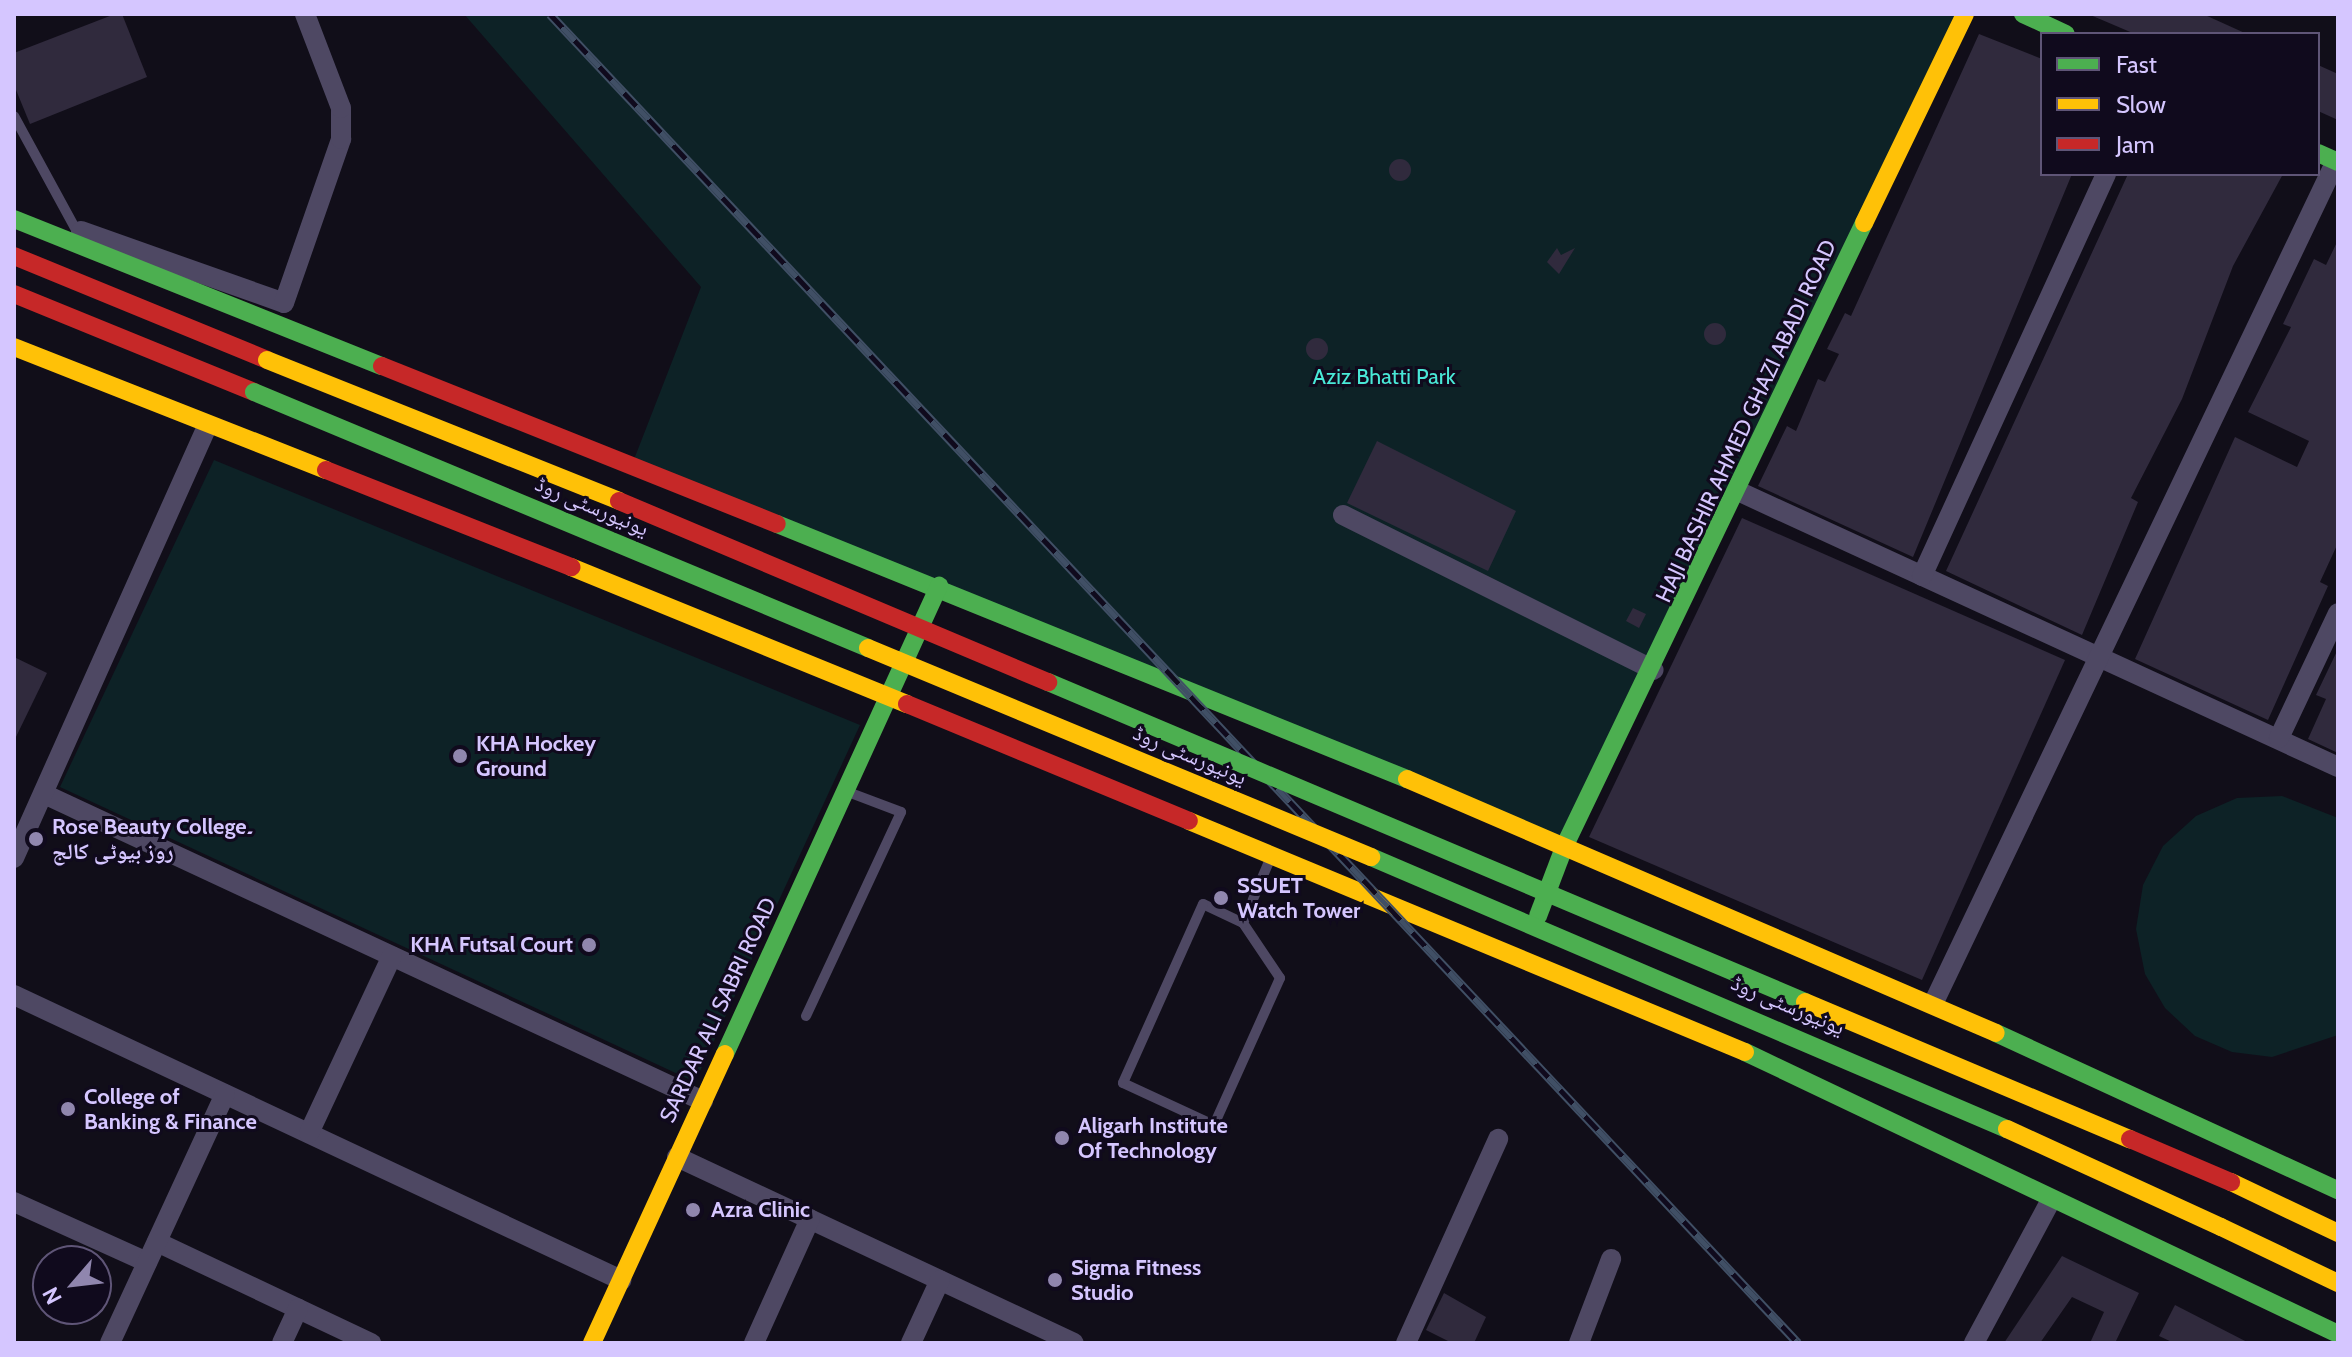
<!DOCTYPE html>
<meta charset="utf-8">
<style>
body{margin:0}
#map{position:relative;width:2352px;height:1357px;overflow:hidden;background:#110e19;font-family:Cabin,"Noto Naskh Arabic",sans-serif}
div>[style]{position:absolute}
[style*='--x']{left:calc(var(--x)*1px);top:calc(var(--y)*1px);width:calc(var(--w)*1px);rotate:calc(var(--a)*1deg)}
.green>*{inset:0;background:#0d2226}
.building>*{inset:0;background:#302a3d}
.round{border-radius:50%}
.lane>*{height:10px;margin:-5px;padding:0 5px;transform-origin:5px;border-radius:5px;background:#4e4863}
.street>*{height:20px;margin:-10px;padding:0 10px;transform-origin:10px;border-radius:10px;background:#4e4863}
.fast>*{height:18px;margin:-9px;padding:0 9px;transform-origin:9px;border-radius:9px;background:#4caf50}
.slow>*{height:18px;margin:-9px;padding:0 9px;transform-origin:9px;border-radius:9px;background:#ffc107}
.jam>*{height:18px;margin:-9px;padding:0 9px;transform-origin:9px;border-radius:9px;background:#c62828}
.rail>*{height:9px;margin-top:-4.5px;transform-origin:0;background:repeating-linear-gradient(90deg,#100a1d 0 18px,#404f65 0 36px);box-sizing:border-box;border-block:2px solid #404f65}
.fast-bridge>*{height:18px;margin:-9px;padding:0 9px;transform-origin:9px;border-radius:9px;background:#4caf50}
.slow-bridge>*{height:18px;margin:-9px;padding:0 9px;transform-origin:9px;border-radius:9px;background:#ffc107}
.jam-bridge>*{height:18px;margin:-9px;padding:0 9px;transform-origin:9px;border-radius:9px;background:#c62828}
.dots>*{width:22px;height:22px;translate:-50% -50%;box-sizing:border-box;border:4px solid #100a1d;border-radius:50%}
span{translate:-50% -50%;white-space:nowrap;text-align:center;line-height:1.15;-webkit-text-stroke:6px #100a1d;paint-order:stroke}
.park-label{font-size:22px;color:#49e8d7}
.street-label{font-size:22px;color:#d5c6ff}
.poi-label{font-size:22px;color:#d5c6ff;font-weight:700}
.left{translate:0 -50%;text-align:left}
.right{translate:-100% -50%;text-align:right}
.frame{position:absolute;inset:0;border:16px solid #d5c6ff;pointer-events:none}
.legend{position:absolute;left:2040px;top:32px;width:280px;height:144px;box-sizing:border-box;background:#100a1d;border:2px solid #5f5577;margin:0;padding:10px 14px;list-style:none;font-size:24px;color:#d5c6ff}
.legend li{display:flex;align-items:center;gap:16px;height:40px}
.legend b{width:40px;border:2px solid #5f5577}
.north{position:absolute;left:32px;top:1245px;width:80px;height:80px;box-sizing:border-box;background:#100a1d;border:2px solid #5f5577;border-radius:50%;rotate:242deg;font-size:22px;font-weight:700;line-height:32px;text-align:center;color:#d5c6ff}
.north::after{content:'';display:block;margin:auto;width:28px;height:36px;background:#9086ae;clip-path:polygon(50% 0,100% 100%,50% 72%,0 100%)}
</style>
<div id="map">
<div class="green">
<div style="clip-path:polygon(464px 14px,1964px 14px,1568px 846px,633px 462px,701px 287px)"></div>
<div style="clip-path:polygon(214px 460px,860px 725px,695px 1082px,60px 787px)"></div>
<div style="clip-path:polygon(2282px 796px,2338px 818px,2338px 1035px,2272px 1057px,2232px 1052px,2195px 1036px,2165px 1008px,2145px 974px,2136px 929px,2143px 885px,2163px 846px,2196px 816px,2237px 798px)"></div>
</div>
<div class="building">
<div style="clip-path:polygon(115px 14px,122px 14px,147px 77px,30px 124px,14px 85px,14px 53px)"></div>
<div style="clip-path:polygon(2088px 14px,2205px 15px,2247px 34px,2135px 34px)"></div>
<div style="clip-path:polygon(1979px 34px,2042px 59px,2042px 174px,2072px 174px,1913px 557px,1758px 486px,1787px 426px,1796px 431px,1818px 379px,1825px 382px,1839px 354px,1827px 349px,1845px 313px,1851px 316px)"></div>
<div style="clip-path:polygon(2318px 65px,2338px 74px,2338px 120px,2318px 111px)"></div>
<div class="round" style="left:1389px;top:159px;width:22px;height:22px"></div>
<div style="clip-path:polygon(2128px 174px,2283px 174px,2233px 266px,2182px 399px,2131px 498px,2138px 502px,2082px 635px,1946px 571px)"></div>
<div style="clip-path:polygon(2338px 240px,2338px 543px,2320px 582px,2328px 586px,2268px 720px,2135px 659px,2235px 437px,2297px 467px,2309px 441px,2248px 412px,2291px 327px,2283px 324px,2314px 259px,2326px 265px)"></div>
<div style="clip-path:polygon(1557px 248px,1561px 255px,1575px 248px,1559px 274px,1547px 262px)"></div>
<div class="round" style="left:1704px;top:323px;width:22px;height:22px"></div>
<div class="round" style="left:1306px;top:338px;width:22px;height:22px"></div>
<div style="clip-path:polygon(1377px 441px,1516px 511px,1488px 571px,1347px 503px)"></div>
<div style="clip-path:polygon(1742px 518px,2065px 660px,1922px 980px,1589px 837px)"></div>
<div style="clip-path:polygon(1633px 608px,1646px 614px,1639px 628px,1626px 621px)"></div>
<div style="clip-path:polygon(2338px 649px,2338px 753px,2308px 739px,2326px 699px,2316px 695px)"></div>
<div style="clip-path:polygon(14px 657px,47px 673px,14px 741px)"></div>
<div style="clip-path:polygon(2062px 1256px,2139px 1293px,2115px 1343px,2090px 1343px,2104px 1312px,2072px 1297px,2040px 1343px,2004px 1343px)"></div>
<div style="clip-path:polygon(1444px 1293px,1486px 1317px,1474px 1343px,1452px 1343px,1426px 1330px)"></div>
<div style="clip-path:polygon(2175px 1305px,2249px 1343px,2174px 1343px,2159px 1336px)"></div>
</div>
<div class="lane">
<div style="--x:14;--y:116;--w:128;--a:61.4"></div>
<div style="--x:1243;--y:923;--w:44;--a:-154.6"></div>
<div style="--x:1203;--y:904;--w:196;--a:114.1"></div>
<div style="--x:1123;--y:1083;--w:100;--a:24.8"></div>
<div style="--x:1214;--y:1125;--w:161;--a:-65.8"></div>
<div style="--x:1280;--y:978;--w:66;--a:-123.9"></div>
<div style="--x:1243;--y:923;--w:69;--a:-67.1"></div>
<div style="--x:806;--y:1016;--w:225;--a:-65"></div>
<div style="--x:901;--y:812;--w:57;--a:-159.3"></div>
</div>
<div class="street">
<div style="--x:81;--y:231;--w:215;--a:19.5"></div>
<div style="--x:284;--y:303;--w:174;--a:-70.8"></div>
<div style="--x:341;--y:139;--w:31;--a:-90"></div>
<div style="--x:341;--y:108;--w:101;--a:-111"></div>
<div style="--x:1740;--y:492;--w:658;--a:24.7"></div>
<div style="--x:1343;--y:515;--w:347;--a:26.5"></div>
<div style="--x:1922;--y:576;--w:442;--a:-65.4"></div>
<div style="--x:2279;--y:738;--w:138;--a:-64.7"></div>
<div style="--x:44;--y:794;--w:727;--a:24.98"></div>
<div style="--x:14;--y:858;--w:473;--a:-65.9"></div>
<div style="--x:14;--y:995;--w:671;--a:25.15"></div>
<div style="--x:1933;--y:1004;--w:934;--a:-64.45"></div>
<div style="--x:309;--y:1133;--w:195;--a:-64.9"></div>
<div style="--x:677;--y:1157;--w:438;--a:25.1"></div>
<div style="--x:14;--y:1202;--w:146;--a:24.3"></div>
<div style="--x:157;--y:1242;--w:237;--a:25.3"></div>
<div style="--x:110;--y:1343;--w:274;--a:-65.2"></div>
<div style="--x:282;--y:1343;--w:38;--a:-65"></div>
<div style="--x:754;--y:1343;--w:136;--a:-65.7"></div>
<div style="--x:911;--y:1343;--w:69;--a:-65.3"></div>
<div style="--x:1406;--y:1343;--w:224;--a:-65.7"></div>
<div style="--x:1579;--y:1343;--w:90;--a:-69.1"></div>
<div style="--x:1974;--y:1343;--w:162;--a:-61.7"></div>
</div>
<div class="fast">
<div style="--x:2023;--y:14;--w:47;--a:24.9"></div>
<div style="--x:2318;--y:153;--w:22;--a:24"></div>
<div style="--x:14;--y:219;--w:396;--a:21.8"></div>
<div style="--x:777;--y:524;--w:680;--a:22.04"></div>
<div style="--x:1538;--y:916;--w:76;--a:-69.2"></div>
<div style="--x:1565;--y:845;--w:690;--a:-64.33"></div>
<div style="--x:1996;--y:1033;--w:376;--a:24.7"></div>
<div style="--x:1745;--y:1052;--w:657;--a:25.43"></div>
<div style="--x:725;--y:1054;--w:515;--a:-65.43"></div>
</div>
<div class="slow">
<div style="--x:1864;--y:223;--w:232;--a:-64.2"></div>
<div style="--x:14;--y:347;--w:335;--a:21.5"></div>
<div style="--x:571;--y:567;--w:363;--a:22.2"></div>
<div style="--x:1407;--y:779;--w:641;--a:23.33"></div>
<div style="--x:1189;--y:821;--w:602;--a:22.56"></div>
<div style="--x:2231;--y:1182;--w:119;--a:25.5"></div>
<div style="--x:2221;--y:1227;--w:130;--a:25.6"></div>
<div style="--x:592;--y:1343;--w:318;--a:-65.3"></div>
</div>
<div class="jam">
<div style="--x:14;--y:256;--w:274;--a:22.3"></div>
<div style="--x:14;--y:294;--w:259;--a:22.2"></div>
<div style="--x:382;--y:366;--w:425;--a:21.8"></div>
<div style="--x:326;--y:470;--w:264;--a:21.6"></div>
<div style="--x:907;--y:704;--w:305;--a:22.5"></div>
</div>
<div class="rail">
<div style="--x:550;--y:14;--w:1823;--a:46.8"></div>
</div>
<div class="fast-bridge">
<div style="--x:254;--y:392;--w:665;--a:22.63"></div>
<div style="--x:1048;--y:682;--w:822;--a:22.91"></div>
<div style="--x:1371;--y:857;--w:692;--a:23.16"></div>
</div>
<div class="slow-bridge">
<div style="--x:267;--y:360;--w:379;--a:21.8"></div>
<div style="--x:868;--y:648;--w:545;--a:22.56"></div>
<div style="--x:1805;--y:1002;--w:353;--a:22.9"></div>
<div style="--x:2007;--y:1129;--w:235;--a:24.6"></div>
</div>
<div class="jam-bridge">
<div style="--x:619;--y:501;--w:466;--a:22.9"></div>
<div style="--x:2130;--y:1139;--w:110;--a:23.1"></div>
</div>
<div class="dots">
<div style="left:460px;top:756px;background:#9086ae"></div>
<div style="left:36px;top:839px;background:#9086ae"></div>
<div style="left:1221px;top:898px;background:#9086ae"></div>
<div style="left:589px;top:945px;background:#9086ae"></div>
<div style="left:68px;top:1109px;background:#9086ae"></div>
<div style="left:1062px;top:1138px;background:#9086ae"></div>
<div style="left:693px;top:1210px;background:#9086ae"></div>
<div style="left:1055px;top:1280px;background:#9086ae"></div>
</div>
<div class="park-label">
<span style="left:1384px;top:377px">Aziz Bhatti Park</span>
</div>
<div class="street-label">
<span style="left:1746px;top:421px;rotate:-65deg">HAJI BASHIR AHMED GHAZI ABADI ROAD</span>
<span style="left:592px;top:506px;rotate:23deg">یونیورسٹی روڈ</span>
<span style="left:1190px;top:755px;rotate:23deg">یونیورسٹی روڈ</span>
<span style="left:1788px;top:1005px;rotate:23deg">یونیورسٹی روڈ</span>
<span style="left:718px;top:1010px;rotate:-65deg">SARDAR ALI SABRI ROAD</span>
</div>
<div class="poi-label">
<span class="left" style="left:476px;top:756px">KHA Hockey<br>Ground</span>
<span class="left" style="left:52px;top:839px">Rose Beauty College۔<br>روز بیوٹی کالج</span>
<span class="left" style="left:1237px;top:898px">SSUET<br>Watch Tower</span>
<span class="right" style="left:573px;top:945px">KHA Futsal Court</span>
<span class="left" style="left:84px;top:1109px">College of<br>Banking &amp; Finance</span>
<span class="left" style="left:1078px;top:1138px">Aligarh Institute<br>Of Technology</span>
<span class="left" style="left:711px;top:1210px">Azra Clinic</span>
<span class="left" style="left:1071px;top:1280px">Sigma Fitness<br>Studio</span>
</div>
<div class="frame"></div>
<ul class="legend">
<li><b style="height:10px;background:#4caf50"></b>Fast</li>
<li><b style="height:10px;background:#ffc107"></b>Slow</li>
<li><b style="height:10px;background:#c62828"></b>Jam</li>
</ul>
<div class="north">N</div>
</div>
